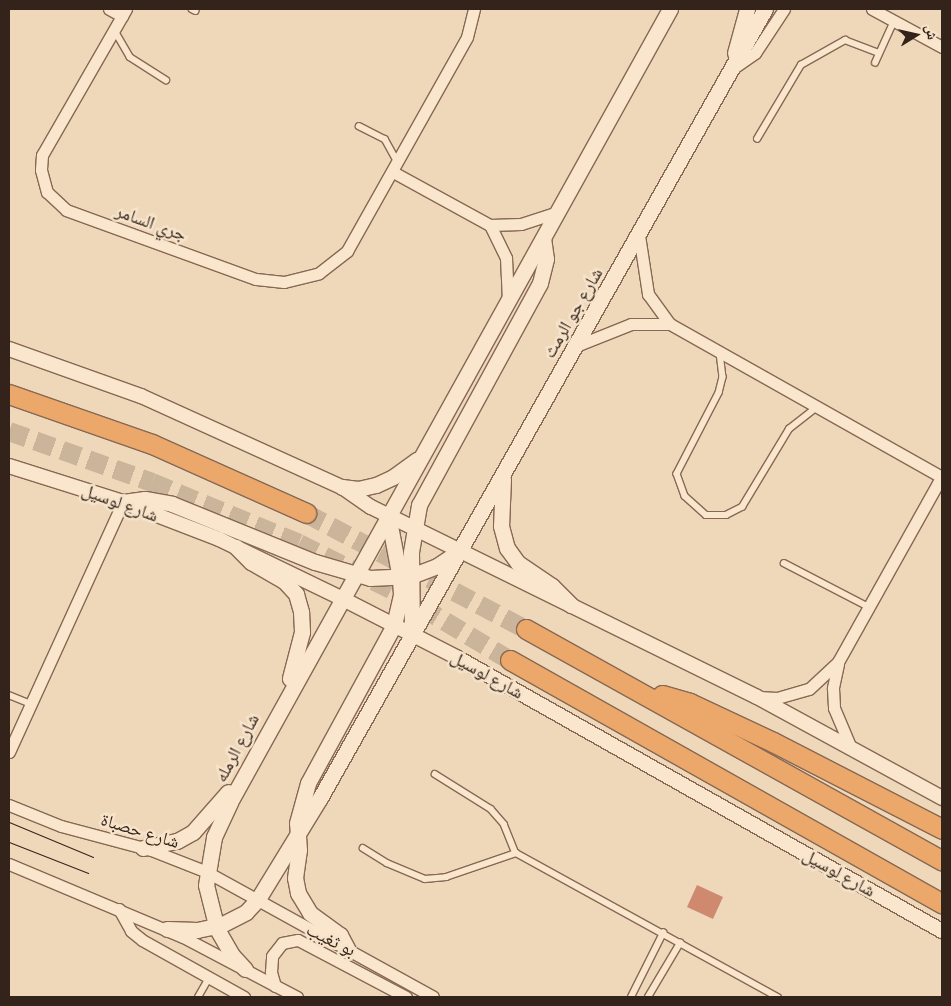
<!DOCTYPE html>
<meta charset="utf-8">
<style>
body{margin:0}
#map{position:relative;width:951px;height:1006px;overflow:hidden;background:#efd8ba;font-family:"Zilla Slab","Noto Naskh Arabic",serif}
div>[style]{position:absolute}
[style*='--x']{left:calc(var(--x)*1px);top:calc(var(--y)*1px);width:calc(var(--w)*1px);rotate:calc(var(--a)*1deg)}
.building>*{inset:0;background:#ce896f}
.trunk-tunnel>*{height:19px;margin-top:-9.5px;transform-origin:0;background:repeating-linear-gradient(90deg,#cab49a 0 19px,transparent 0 28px)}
.roads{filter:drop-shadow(1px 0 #866854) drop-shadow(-1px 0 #866854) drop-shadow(0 1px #866854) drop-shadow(0 -1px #866854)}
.service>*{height:5.5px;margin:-2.75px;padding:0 2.75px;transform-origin:2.75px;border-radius:2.75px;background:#fae6cd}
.minor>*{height:11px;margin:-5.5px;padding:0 5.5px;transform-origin:5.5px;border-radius:5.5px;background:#fae6cd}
.tertiary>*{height:14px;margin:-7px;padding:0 7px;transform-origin:7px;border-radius:7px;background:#fae6cd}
.secondary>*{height:15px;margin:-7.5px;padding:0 7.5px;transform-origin:7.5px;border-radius:7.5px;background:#fae6cd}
.trunk>*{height:19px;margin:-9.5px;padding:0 9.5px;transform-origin:9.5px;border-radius:9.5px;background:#eca86a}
.tram>*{height:1px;margin:-0.5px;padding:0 0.5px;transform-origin:0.5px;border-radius:0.5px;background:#34231a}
span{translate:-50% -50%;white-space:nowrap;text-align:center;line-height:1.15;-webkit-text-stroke:5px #f6e3ca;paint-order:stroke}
.street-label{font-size:18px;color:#34231a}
.frame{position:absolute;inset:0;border:10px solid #34231a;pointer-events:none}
.north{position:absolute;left:891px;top:10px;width:50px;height:50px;-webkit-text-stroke:4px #f6e3ca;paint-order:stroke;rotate:80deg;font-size:14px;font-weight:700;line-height:20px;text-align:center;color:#34231a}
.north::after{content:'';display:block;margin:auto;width:18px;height:22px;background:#34231a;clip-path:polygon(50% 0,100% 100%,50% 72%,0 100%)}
</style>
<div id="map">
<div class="building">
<div style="clip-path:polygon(697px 885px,723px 897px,713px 919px,687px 907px)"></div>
</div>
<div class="trunk-tunnel">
<div style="--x:9;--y:431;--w:152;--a:19.6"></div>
<div style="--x:152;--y:482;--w:159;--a:22.5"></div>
<div style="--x:299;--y:543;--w:110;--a:26.6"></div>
<div style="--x:397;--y:592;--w:132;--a:31"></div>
<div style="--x:306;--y:513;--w:249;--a:27.8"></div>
</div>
<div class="roads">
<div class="service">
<div style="--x:192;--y:9;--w:4;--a:27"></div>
<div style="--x:114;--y:29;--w:32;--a:60"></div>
<div style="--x:130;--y:57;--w:43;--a:32.6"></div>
<div style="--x:875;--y:63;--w:46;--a:-65.7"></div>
<div style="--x:359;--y:126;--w:29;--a:27"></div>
<div style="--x:385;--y:139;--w:25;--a:61"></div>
<div style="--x:757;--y:139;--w:86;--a:-59.3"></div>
<div style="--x:801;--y:65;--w:51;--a:-29.6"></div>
<div style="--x:845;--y:40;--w:36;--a:21"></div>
<div style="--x:720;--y:353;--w:24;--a:83"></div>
<div style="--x:723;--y:377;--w:16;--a:104"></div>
<div style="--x:719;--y:393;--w:91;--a:117.4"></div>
<div style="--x:677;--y:474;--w:23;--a:70"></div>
<div style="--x:685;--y:496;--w:28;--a:42"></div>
<div style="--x:706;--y:515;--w:20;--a:0"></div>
<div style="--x:726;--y:515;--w:18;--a:-27"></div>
<div style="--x:742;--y:507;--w:91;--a:-58.9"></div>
<div style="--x:789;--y:429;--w:36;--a:-38"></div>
<div style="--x:784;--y:563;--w:96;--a:27.4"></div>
<div style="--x:9;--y:695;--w:24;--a:22"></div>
<div style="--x:435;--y:774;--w:66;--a:32"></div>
<div style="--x:491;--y:809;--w:20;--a:49"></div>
<div style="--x:504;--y:824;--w:31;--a:68"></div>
<div style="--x:516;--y:853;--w:299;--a:28.8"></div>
<div style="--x:363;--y:848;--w:28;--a:32"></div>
<div style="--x:387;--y:863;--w:41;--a:22.8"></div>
<div style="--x:425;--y:879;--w:21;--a:-5"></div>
<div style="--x:446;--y:877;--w:74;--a:-18.9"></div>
<div style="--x:198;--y:997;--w:22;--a:-60"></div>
<div style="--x:631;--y:997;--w:72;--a:-63.4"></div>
<div style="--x:648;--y:997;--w:63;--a:-59.3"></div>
</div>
<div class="minor">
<div style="--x:109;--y:9;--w:15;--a:28"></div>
<div style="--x:126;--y:9;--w:168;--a:119.9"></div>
<div style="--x:42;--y:155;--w:15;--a:94"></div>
<div style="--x:41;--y:170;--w:23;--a:75"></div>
<div style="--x:47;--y:192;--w:26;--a:43"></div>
<div style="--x:66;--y:210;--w:202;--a:20"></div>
<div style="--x:256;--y:279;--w:28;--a:6"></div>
<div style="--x:284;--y:282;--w:36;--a:-14"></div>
<div style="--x:319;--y:273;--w:36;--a:-38"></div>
<div style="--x:347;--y:251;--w:245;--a:-60.7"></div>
<div style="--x:467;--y:37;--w:29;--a:-76"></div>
<div style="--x:872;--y:9;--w:80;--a:28.5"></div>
<div style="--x:732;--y:69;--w:28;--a:-35"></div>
<div style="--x:755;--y:53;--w:53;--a:-56.6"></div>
<div style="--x:393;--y:172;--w:111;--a:28.7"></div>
<div style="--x:490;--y:225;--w:31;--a:-2"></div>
<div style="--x:521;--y:224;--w:38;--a:-18"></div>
<div style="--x:490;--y:225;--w:37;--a:64"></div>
<div style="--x:506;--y:258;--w:43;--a:87.3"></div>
<div style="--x:639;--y:235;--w:60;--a:81.3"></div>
<div style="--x:648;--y:294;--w:37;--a:54"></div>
<div style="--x:670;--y:324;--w:312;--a:29.4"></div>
<div style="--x:576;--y:346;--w:59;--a:-21.8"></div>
<div style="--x:631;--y:324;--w:39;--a:0"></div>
<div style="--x:838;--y:664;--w:25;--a:102"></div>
<div style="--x:833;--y:688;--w:20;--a:87"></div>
<div style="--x:834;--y:708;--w:43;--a:67"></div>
<div style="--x:758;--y:697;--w:19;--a:3"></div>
<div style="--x:777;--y:698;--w:33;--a:-16"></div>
<div style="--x:809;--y:689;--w:40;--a:-43"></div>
<div style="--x:838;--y:662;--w:213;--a:-60.8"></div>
<div style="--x:9;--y:752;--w:275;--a:-65.5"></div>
<div style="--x:9;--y:805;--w:56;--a:22"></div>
<div style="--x:61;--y:826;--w:93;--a:14.9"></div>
<div style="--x:151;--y:850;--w:60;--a:21.4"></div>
<div style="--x:207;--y:872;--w:258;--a:28.9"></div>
<div style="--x:9;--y:864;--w:189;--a:22.8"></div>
<div style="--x:183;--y:937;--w:129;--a:27.8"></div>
<div style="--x:119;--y:909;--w:25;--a:61"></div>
<div style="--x:131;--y:931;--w:14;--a:39"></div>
<div style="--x:142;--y:940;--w:117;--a:29.2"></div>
<div style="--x:275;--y:986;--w:15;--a:-106"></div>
<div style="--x:271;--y:972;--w:16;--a:-86"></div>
<div style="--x:272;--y:956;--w:16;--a:-52"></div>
<div style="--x:282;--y:943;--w:16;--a:-11"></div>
<div style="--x:298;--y:940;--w:122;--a:27.8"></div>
</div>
<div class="tertiary">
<div style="--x:9;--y:349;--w:140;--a:19.6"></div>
<div style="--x:141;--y:396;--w:221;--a:24.4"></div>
<div style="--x:342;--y:487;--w:35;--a:35"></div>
<div style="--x:371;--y:507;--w:430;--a:26.2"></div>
<div style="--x:757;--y:697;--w:211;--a:28.6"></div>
<div style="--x:9;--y:466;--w:120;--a:17.5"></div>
<div style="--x:123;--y:502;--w:103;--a:21.1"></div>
<div style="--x:219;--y:539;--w:136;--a:25.8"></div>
<div style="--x:341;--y:598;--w:131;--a:27.1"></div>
<div style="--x:458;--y:658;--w:556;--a:29.43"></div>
</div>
<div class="secondary">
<div style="--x:735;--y:53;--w:46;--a:-74.7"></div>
<div style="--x:503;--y:479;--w:47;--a:92.4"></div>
<div style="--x:501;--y:526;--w:23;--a:75"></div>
<div style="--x:507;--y:548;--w:19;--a:54"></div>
<div style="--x:518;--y:563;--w:41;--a:34.1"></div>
<div style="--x:552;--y:586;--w:27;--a:45"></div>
<div style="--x:342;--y:487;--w:16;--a:7"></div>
<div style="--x:358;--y:489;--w:18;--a:-13"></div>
<div style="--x:376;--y:485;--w:19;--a:-25"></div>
<div style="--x:393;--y:477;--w:29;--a:-36"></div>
<div style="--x:123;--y:502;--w:22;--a:-8"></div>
<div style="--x:145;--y:499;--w:27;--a:10"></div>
<div style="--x:172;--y:504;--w:154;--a:22.1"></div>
<div style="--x:315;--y:562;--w:57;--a:16.2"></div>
<div style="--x:370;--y:578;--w:41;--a:-2.8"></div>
<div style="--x:411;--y:576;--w:28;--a:-21"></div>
<div style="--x:437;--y:566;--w:23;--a:-34"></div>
<div style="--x:236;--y:547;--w:21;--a:45"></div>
<div style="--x:251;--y:562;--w:38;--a:30"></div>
<div style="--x:284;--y:581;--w:18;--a:47"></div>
<div style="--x:296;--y:594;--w:19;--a:74"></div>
<div style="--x:301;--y:612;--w:20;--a:87"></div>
<div style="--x:302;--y:632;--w:48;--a:104.6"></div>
<div style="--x:412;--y:634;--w:82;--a:-90.7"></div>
<div style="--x:411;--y:552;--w:48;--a:-80.3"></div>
<div style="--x:419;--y:505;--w:253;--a:-61.4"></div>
<div style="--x:540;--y:283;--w:25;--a:-76"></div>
<div style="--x:546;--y:259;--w:21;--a:-98"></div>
<div style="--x:143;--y:848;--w:35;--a:-12"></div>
<div style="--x:177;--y:841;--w:18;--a:-29"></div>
<div style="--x:193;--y:832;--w:53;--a:-48.8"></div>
<div style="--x:167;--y:929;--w:30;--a:2"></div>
<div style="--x:197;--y:930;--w:25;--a:-12"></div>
<div style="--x:221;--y:925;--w:28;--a:-27"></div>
<div style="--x:246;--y:912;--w:18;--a:-47"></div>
<div style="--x:258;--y:899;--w:119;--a:-58.5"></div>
<div style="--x:320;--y:798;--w:906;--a:-60.58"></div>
<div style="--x:348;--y:950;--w:17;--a:-118"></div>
<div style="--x:340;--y:935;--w:37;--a:-144"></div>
<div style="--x:310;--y:913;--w:23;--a:-121"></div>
<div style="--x:298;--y:893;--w:15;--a:-101"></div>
<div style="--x:295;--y:878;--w:28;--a:-82"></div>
<div style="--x:299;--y:850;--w:27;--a:-94"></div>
<div style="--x:297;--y:823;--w:41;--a:-74.6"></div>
<div style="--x:308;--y:783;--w:180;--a:-61.4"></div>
<div style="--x:394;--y:625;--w:32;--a:-77"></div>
<div style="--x:401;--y:594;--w:16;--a:-94"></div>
<div style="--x:400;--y:578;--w:64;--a:-100.8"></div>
<div style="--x:245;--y:969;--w:19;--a:-133"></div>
<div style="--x:232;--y:955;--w:30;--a:-120"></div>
<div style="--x:217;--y:929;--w:45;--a:-104"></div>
<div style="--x:206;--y:885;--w:49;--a:-80.5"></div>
<div style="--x:214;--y:837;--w:38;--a:-65"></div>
<div style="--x:230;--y:802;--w:907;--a:-60.98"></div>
</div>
<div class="trunk">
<div style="--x:9;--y:394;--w:151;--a:19.3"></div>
<div style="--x:152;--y:444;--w:169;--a:24.1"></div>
<div style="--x:526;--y:629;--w:476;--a:29.1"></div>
<div style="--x:510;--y:660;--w:496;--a:29.4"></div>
<div style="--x:662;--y:695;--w:29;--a:16"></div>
<div style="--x:690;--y:703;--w:92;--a:25.2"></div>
<div style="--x:773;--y:742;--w:190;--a:27.2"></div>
</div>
</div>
<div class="tram">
<div style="--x:9;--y:822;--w:91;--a:22.6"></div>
<div style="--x:9;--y:842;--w:85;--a:21.4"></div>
</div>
<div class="street-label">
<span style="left:151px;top:223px;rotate:20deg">جري السامر</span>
<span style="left:573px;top:313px;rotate:-60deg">شارع جو الرمث</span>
<span style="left:120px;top:503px;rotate:20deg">شارع لوسيل</span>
<span style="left:487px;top:675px;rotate:29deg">شارع لوسيل</span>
<span style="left:237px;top:748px;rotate:-62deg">شارع الرمله</span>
<span style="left:140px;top:831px;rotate:17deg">شارع حصباة</span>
<span style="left:839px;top:873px;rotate:29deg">شارع لوسيل</span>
<span style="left:331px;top:940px;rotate:26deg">بو ثغيب</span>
</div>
<div class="frame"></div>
<div class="north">ش</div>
</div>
